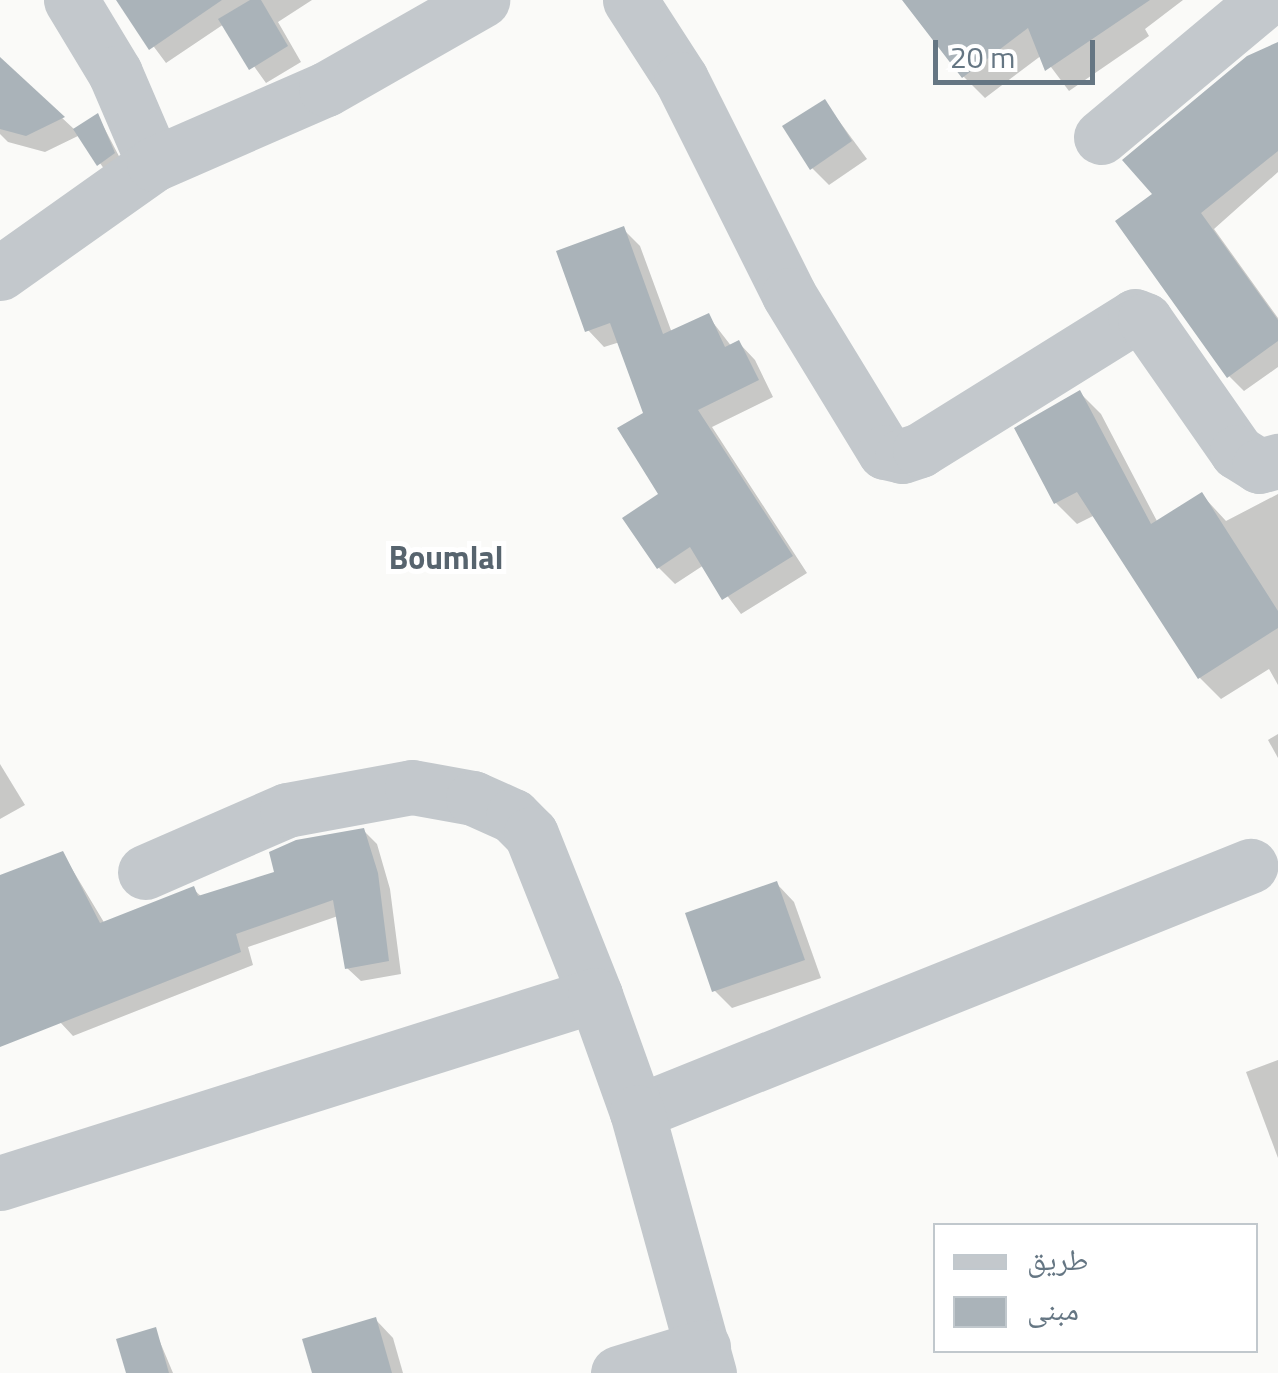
<!DOCTYPE html>
<meta charset="utf-8">
<style>
body{margin:0}
#map{position:relative;width:1278px;height:1373px;overflow:hidden;background:#fafaf8;font-family:"Titillium Web","Noto Naskh Arabic",sans-serif}
div>[style]{position:absolute}
[style*='--x']{left:calc(var(--x)*1px);top:calc(var(--y)*1px);width:calc(var(--w)*1px);rotate:calc(var(--a)*1deg)}
.shadow>*{inset:0;background:#0003}
.building>*{inset:0;background:#aab3b9}
.minor>*{height:55px;margin:-27.5px;padding:0 27.5px;transform-origin:27.5px;border-radius:27.5px;background:#c3c8cc}
span{translate:-50% -50%;white-space:nowrap;text-align:center;line-height:1.15;-webkit-text-stroke:10px #fff;paint-order:stroke}
.quarter-label{font-size:32px;color:#57646e;font-weight:700}
.legend{position:absolute;left:933px;top:1223px;width:325px;height:130px;box-sizing:border-box;background:#fff;border:2px solid #c1c8cd;margin:0;padding:12px 18px;list-style:none;font-size:30px;color:#657683}
.legend li{display:flex;align-items:center;gap:20px;height:50px}
.legend b{width:50px;border:2px solid #c1c8cd}
.scale{position:absolute;left:933px;top:40px;width:162px;height:45px;box-sizing:border-box;border:5px solid #657683;border-top:0;padding-left:12px;font-size:30px;line-height:35px;white-space:nowrap;color:#657683;-webkit-text-stroke:8px #fff;paint-order:stroke}
</style>
<div id="map">
<div class="shadow">
<div style="clip-path:polygon(119px 0,312px 0,278px 22px,301px 62px,266px 83px,224px 24px,166px 63px)"></div>
<div style="clip-path:polygon(939px 0,1183px 0,1145px 29px,1149px 36px,1069px 91px,1042px 55px,985px 98px,963px 76px)"></div>
<div style="clip-path:polygon(1278px 44px,1278px 172px,1214px 229px,1278px 318px,1278px 367px,1244px 391px,1229px 376px,1155px 195px)"></div>
<div style="clip-path:polygon(0 60px,75px 130px,98px 116px,122px 162px,107px 173px,80px 135px,45px 152px,8px 142px,0 134px)"></div>
<div style="clip-path:polygon(825px 102px,867px 159px,829px 185px,812px 168px)"></div>
<div style="clip-path:polygon(623px 229px,640px 246px,672px 333px,708px 316px,732px 347px,739px 343px,755px 360px,773px 397px,712px 427px,807px 573px,741px 614px,704px 565px,675px 584px,658px 567px,661px 495px,646px 414px,620px 342px,604px 347px,588px 330px)"></div>
<div style="clip-path:polygon(1080px 393px,1101px 414px,1158px 523px,1202px 495px,1226px 521px,1278px 494px,1278px 685px,1269px 669px,1221px 699px,1200px 678px,1095px 515px,1077px 524px,1056px 503px)"></div>
<div style="clip-path:polygon(1278px 734px,1278px 758px,1268px 740px)"></div>
<div style="clip-path:polygon(0 764px,25px 805px,0 819px)"></div>
<div style="clip-path:polygon(363px 830px,377px 844px,390px 889px,401px 974px,361px 981px,347px 968px,338px 916px,248px 947px,253px 965px,73px 1036px,60px 1022px,63px 854px,105px 924px,193px 889px,202px 897px,276px 873px)"></div>
<div style="clip-path:polygon(777px 884px,794px 902px,821px 978px,732px 1008px,714px 990px)"></div>
<div style="clip-path:polygon(1278px 1060px,1278px 1158px,1246px 1072px)"></div>
<div style="clip-path:polygon(376px 1320px,393px 1338px,403px 1373px,314px 1373px)"></div>
<div style="clip-path:polygon(155px 1330px,173px 1373px,129px 1373px)"></div>
</div>
<div class="building">
<div style="clip-path:polygon(116px 0,222px 0,149px 50px)"></div>
<div style="clip-path:polygon(250px 0,261px 0,288px 46px,249px 70px,218px 19px)"></div>
<div style="clip-path:polygon(902px 0,1150px 0,1045px 71px,1028px 28px,962px 78px)"></div>
<div style="clip-path:polygon(1278px 42px,1278px 151px,1201px 213px,1278px 320px,1278px 341px,1227px 378px,1115px 221px,1152px 194px,1122px 160px,1247px 56px)"></div>
<div style="clip-path:polygon(0 57px,65px 117px,26px 136px,0 129px)"></div>
<div style="clip-path:polygon(825px 99px,852px 141px,810px 170px,782px 126px)"></div>
<div style="clip-path:polygon(98px 113px,115px 153px,97px 166px,73px 129px)"></div>
<div style="clip-path:polygon(624px 226px,663px 334px,709px 313px,725px 347px,739px 340px,759px 380px,698px 410px,793px 556px,722px 600px,690px 547px,657px 569px,622px 518px,658px 494px,617px 428px,643px 413px,610px 323px,585px 332px,556px 251px)"></div>
<div style="clip-path:polygon(1080px 390px,1151px 524px,1202px 492px,1278px 611px,1278px 628px,1198px 679px,1077px 492px,1054px 504px,1014px 428px)"></div>
<div style="clip-path:polygon(364px 828px,378px 873px,389px 961px,345px 969px,333px 900px,236px 934px,241px 952px,0 1047px,0 875px,63px 851px,100px 923px,194px 886px,198px 896px,274px 872px,269px 852px,296px 840px)"></div>
<div style="clip-path:polygon(777px 881px,805px 960px,712px 992px,685px 913px)"></div>
<div style="clip-path:polygon(376px 1317px,392px 1373px,312px 1373px,302px 1339px)"></div>
<div style="clip-path:polygon(156px 1327px,169px 1373px,126px 1373px,116px 1339px)"></div>
</div>
<div class="minor">
<div style="--x:71;--y:0;--w:85;--a:58.9"></div>
<div style="--x:115;--y:73;--w:99;--a:66.8"></div>
<div style="--x:630;--y:0;--w:94;--a:57.2"></div>
<div style="--x:681;--y:79;--w:241;--a:63.4"></div>
<div style="--x:789;--y:295;--w:184;--a:58.6"></div>
<div style="--x:885;--y:452;--w:17;--a:13"></div>
<div style="--x:902;--y:456;--w:19;--a:-18"></div>
<div style="--x:920;--y:450;--w:253;--a:-31.9"></div>
<div style="--x:1135;--y:316;--w:11;--a:22"></div>
<div style="--x:1145;--y:320;--w:161;--a:55.1"></div>
<div style="--x:1237;--y:452;--w:26;--a:32"></div>
<div style="--x:1259;--y:466;--w:20;--a:-15"></div>
<div style="--x:1101;--y:137;--w:214;--a:-39.9"></div>
<div style="--x:0;--y:273;--w:189;--a:-35.3"></div>
<div style="--x:154;--y:164;--w:188;--a:-23.6"></div>
<div style="--x:326;--y:89;--w:180;--a:-29.7"></div>
<div style="--x:145;--y:872;--w:155;--a:-23.6"></div>
<div style="--x:287;--y:810;--w:127;--a:-10.4"></div>
<div style="--x:412;--y:787;--w:62;--a:10.2"></div>
<div style="--x:473;--y:798;--w:44;--a:24.2"></div>
<div style="--x:513;--y:816;--w:25;--a:45"></div>
<div style="--x:531;--y:834;--w:173;--a:68.3"></div>
<div style="--x:637;--y:1112;--w:661;--a:-21.87"></div>
<div style="--x:0;--y:1183;--w:624;--a:-17.53"></div>
<div style="--x:595;--y:995;--w:124;--a:70.3"></div>
<div style="--x:637;--y:1112;--w:271;--a:74.6"></div>
<div style="--x:618;--y:1373;--w:89;--a:-17"></div>
</div>
<div class="quarter-label">
<span style="left:446px;top:557px">Boumlal</span>
</div>
<ul class="legend">
<li><b style="height:12px;background:#c3c8cc"></b>طريق</li>
<li><b style="height:28px;background:#aab3b9"></b>مبنى</li>
</ul>
<div class="scale">20 m</div>
</div>
